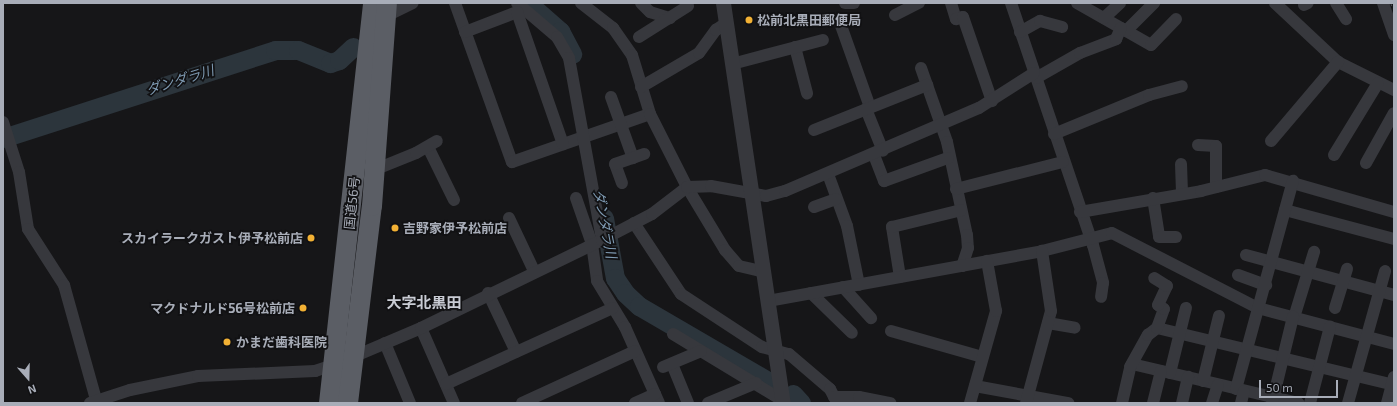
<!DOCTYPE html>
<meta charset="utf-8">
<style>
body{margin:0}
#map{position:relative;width:1397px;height:406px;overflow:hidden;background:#161618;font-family:"Exo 2","Noto Sans JP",sans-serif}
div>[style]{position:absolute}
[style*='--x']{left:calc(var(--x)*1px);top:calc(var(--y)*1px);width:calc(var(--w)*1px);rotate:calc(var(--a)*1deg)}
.river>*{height:19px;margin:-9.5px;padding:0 9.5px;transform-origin:9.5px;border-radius:9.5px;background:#2c353c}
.minor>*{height:12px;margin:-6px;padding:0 6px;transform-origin:6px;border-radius:6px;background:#37383d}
.tertiary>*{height:15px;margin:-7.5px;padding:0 7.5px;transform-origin:7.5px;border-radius:7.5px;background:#37383d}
.trunk>*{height:20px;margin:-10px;padding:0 10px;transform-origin:10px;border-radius:10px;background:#5b5e65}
.rail>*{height:4.5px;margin-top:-2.25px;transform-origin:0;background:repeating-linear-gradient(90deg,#111113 0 9px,#4a4c52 0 18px);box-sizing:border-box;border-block:1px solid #4a4c52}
.dots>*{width:11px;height:11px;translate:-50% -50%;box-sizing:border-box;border:2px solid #111113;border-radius:50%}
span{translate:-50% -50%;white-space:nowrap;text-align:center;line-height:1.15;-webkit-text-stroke:3.5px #111113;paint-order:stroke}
.poi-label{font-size:13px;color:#a8adb8;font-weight:700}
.left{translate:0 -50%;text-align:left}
.right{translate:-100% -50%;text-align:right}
.street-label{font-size:13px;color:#a8adb8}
.water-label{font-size:14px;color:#7f9bb3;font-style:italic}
.quarter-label{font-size:15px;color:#c9ccd4;font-weight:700}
.frame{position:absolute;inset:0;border:4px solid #a8adb8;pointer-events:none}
.north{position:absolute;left:8px;top:358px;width:40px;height:40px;-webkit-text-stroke:3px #111113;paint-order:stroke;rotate:160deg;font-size:11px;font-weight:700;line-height:16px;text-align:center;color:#a8adb8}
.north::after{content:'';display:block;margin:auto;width:14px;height:18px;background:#a8adb8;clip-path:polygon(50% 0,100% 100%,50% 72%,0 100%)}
.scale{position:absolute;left:1259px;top:380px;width:79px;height:18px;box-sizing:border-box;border:2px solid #a8adb8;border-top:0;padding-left:5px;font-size:12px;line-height:14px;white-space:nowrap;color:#a8adb8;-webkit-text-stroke:3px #111113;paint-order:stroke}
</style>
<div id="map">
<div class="river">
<div style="--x:528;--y:3;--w:43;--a:41.2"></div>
<div style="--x:560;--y:31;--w:26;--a:62"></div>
<div style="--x:3;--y:138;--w:286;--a:-17.9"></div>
<div style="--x:275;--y:50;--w:23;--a:0"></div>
<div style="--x:298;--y:50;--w:35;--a:22"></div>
<div style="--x:330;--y:63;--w:9;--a:-18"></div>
<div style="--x:339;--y:60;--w:19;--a:-43"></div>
<div style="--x:604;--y:218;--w:61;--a:79.6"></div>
<div style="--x:615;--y:278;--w:18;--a:56"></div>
<div style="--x:625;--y:293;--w:19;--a:43"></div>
<div style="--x:639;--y:306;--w:149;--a:30.2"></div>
<div style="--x:793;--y:394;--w:12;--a:48"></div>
</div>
<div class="minor">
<div style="--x:455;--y:3;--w:169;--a:70.3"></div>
<div style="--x:512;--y:162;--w:146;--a:-19.2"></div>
<div style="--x:517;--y:3;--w:52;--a:40.4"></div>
<div style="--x:557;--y:37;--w:24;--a:60"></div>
<div style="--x:569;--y:58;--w:185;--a:79.7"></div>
<div style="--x:581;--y:3;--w:41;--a:38"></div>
<div style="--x:613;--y:28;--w:33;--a:55"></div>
<div style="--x:632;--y:55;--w:62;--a:73"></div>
<div style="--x:650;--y:114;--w:82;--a:63.1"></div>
<div style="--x:687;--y:187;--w:74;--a:58.9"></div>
<div style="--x:725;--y:250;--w:21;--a:49"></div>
<div style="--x:739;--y:266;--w:26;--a:13"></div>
<div style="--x:641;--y:3;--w:13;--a:45"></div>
<div style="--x:650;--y:12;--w:21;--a:17"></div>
<div style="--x:845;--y:3;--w:9;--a:0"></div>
<div style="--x:951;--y:3;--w:17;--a:73"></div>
<div style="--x:956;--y:19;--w:7;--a:-16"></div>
<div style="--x:963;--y:17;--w:89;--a:71"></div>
<div style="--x:1011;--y:3;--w:256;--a:71.3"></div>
<div style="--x:1093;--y:245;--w:39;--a:75"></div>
<div style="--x:1103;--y:283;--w:14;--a:98"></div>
<div style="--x:1077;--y:3;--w:85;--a:29.6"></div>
<div style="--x:1151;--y:45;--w:36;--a:-46"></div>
<div style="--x:1275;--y:3;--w:86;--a:43.1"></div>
<div style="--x:1338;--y:62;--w:63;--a:26.6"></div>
<div style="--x:1336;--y:3;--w:19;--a:58"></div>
<div style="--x:1383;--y:3;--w:34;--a:71"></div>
<div style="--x:1304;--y:5;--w:4;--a:-27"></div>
<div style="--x:895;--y:15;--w:27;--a:-27"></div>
<div style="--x:382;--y:18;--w:34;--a:-26"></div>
<div style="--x:1104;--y:18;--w:22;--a:-43"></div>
<div style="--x:839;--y:20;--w:92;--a:70.4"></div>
<div style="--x:1126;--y:31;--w:40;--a:-45"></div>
<div style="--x:465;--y:32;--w:56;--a:-21"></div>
<div style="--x:517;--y:12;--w:140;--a:70.8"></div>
<div style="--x:1020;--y:32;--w:23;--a:-29"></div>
<div style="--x:1040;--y:21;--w:23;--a:15"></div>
<div style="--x:639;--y:37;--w:58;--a:-32.3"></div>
<div style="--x:795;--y:47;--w:48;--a:75.4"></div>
<div style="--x:732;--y:64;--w:94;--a:-14.8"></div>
<div style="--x:921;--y:68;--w:78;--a:70.6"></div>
<div style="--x:947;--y:142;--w:95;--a:77.9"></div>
<div style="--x:967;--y:235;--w:13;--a:86"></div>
<div style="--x:968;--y:248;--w:19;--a:108"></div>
<div style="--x:1036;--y:78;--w:51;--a:-29.6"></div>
<div style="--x:1080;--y:53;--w:39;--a:-21"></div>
<div style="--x:1116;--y:39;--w:12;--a:-66"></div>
<div style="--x:641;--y:87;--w:67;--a:-30.4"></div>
<div style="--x:699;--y:53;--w:29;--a:-54"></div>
<div style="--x:716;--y:30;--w:12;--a:-35"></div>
<div style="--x:611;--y:97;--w:65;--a:70.2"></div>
<div style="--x:866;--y:109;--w:45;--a:68"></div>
<div style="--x:3;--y:122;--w:52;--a:72.3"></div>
<div style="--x:19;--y:172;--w:58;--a:81"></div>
<div style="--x:28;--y:229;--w:67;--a:57.3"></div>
<div style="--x:64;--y:285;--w:123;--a:74.4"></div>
<div style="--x:814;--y:130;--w:122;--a:-21.7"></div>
<div style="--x:1054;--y:134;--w:103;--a:-22.3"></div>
<div style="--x:1149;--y:95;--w:34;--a:-15"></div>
<div style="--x:1271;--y:141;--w:104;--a:-49.7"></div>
<div style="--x:1198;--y:145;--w:18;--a:3"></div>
<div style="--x:1216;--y:146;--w:41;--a:90"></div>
<div style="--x:428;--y:147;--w:59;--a:63.9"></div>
<div style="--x:874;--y:155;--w:28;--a:69"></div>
<div style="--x:884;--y:181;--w:68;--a:-19.8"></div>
<div style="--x:1334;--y:155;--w:84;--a:-58.6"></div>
<div style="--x:1366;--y:163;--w:57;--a:-60.8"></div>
<div style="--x:1181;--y:164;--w:30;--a:88"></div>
<div style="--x:374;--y:170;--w:45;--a:-22"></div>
<div style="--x:416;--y:153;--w:24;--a:-30"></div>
<div style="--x:828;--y:174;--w:55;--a:69.9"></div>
<div style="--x:847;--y:226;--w:60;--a:78.5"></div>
<div style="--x:622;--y:183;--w:20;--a:-110"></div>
<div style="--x:615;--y:164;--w:31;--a:-19"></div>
<div style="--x:956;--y:189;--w:110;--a:-14.2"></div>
<div style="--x:576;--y:198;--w:49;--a:70.8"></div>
<div style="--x:592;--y:244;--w:37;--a:82"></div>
<div style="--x:597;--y:281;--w:54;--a:58.7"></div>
<div style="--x:625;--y:327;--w:83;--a:65.9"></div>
<div style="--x:1153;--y:198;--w:39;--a:81"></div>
<div style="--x:1159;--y:237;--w:17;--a:0"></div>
<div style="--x:814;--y:207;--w:23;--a:-20"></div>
<div style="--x:1285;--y:210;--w:113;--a:14.9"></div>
<div style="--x:1080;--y:212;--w:123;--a:-9.8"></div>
<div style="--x:1201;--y:191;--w:66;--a:-14"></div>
<div style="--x:1265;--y:175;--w:134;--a:16"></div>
<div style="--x:509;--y:218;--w:59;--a:64.7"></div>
<div style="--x:634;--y:223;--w:85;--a:56.5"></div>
<div style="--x:681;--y:294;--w:97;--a:33.2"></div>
<div style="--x:762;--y:347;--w:28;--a:15"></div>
<div style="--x:789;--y:354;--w:54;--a:40.5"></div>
<div style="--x:830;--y:389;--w:9;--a:63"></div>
<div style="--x:834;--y:397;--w:25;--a:0"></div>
<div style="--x:859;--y:397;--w:32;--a:11"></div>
<div style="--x:1246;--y:255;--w:153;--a:15.1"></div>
<div style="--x:1238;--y:275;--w:30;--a:20"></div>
<div style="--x:900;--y:277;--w:51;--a:-99.1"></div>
<div style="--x:892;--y:227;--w:71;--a:-13.8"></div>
<div style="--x:843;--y:287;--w:42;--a:47.9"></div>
<div style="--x:488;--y:293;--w:65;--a:64.6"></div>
<div style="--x:811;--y:293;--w:57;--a:44.3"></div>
<div style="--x:768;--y:301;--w:279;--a:-10.3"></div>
<div style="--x:1042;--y:251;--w:72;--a:-14.4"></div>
<div style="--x:1112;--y:233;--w:164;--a:27.2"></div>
<div style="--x:1258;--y:308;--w:141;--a:14.8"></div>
<div style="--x:1335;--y:308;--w:41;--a:-72.9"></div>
<div style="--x:1296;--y:311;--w:62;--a:-73"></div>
<div style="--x:1048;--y:323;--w:27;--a:10"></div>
<div style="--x:421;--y:328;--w:82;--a:66.3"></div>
<div style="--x:1157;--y:328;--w:244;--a:13.5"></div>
<div style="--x:891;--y:331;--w:95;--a:15.9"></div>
<div style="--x:673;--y:334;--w:127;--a:31.2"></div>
<div style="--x:385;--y:343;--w:65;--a:67.4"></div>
<div style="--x:672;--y:364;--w:42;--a:67.7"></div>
<div style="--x:1132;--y:364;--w:171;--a:13.2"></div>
<div style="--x:663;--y:367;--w:41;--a:-22.8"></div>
<div style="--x:1170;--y:373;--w:67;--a:-76.2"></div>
<div style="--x:1203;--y:381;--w:67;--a:-76.2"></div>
<div style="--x:446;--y:384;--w:183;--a:-24.5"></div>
<div style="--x:975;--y:386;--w:95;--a:10.4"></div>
<div style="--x:1236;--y:389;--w:216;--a:-74.7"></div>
<div style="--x:90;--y:403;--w:42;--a:-18"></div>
<div style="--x:130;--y:390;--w:69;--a:-11.6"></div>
<div style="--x:198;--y:376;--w:117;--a:-2.4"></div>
<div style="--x:315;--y:371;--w:20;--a:-18"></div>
<div style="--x:334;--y:365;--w:95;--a:-23"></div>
<div style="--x:421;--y:328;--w:201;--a:-25.9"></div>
<div style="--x:602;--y:240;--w:56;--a:-27.5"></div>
<div style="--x:652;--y:214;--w:44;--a:-37.6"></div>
<div style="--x:687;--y:187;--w:24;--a:-2"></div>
<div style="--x:711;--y:186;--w:56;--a:10.3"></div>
<div style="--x:766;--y:196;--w:20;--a:-15"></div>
<div style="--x:785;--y:191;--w:211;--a:-23.2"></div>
<div style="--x:979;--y:108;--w:65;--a:-32.5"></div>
<div style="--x:522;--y:403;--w:124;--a:-24.7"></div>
<div style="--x:635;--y:403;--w:22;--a:-24"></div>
<div style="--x:708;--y:403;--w:52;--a:-22.6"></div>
<div style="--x:970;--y:403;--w:96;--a:-74.2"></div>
<div style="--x:996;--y:311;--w:51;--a:-100.2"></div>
<div style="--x:1026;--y:403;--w:95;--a:-74.8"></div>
<div style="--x:1051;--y:311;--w:61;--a:-98.5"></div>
<div style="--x:1122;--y:403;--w:37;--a:-77"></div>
<div style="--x:1130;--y:367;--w:37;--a:-61"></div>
<div style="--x:1148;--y:335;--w:11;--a:-38"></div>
<div style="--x:1157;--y:328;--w:20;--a:-70"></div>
<div style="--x:1164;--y:309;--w:7;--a:-146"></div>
<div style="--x:1158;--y:305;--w:21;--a:-65"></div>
<div style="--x:1167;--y:286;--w:15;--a:-148"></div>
<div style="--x:1153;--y:403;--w:33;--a:-76"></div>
<div style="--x:1182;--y:403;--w:27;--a:-77"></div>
<div style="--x:1212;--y:403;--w:19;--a:-72"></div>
<div style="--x:1241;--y:403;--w:12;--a:-76"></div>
<div style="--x:1272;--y:403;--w:89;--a:-76.3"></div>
<div style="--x:1310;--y:403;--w:79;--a:-75.3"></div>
<div style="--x:1348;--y:403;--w:137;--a:-74.3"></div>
<div style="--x:1387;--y:403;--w:27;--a:-75"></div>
</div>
<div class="tertiary">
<div style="--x:723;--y:3;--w:404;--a:81.5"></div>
</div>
<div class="trunk">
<div style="--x:329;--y:403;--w:402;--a:-83.7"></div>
<div style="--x:348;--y:403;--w:198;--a:-83.1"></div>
<div style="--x:372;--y:206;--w:204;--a:-85.8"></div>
</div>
<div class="rail">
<div style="--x:1393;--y:3;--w:2;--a:63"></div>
</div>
<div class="dots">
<div style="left:749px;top:20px;background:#f2b134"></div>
<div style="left:395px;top:228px;background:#f2b134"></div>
<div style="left:311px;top:238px;background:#f2b134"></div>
<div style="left:303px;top:308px;background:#f2b134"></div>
<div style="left:227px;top:342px;background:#f2b134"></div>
</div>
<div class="poi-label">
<span class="left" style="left:757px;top:20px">松前北黒田郵便局</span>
<span class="left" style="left:403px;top:228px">吉野家伊予松前店</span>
<span class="right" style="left:303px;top:238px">スカイラークガスト伊予松前店</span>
<span class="right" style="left:295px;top:308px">マクドナルド56号松前店</span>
<span class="left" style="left:236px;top:342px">かまだ歯科医院</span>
</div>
<div class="street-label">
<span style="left:352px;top:203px;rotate:-84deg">国道56号</span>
</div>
<div class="water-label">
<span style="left:180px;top:80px;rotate:-17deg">ダンダラ川</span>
<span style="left:605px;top:224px;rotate:79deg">ダンダラ川</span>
</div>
<div class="quarter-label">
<span style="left:424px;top:303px">大字北黒田</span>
</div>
<div class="frame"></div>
<div class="north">N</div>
<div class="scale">50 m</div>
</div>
